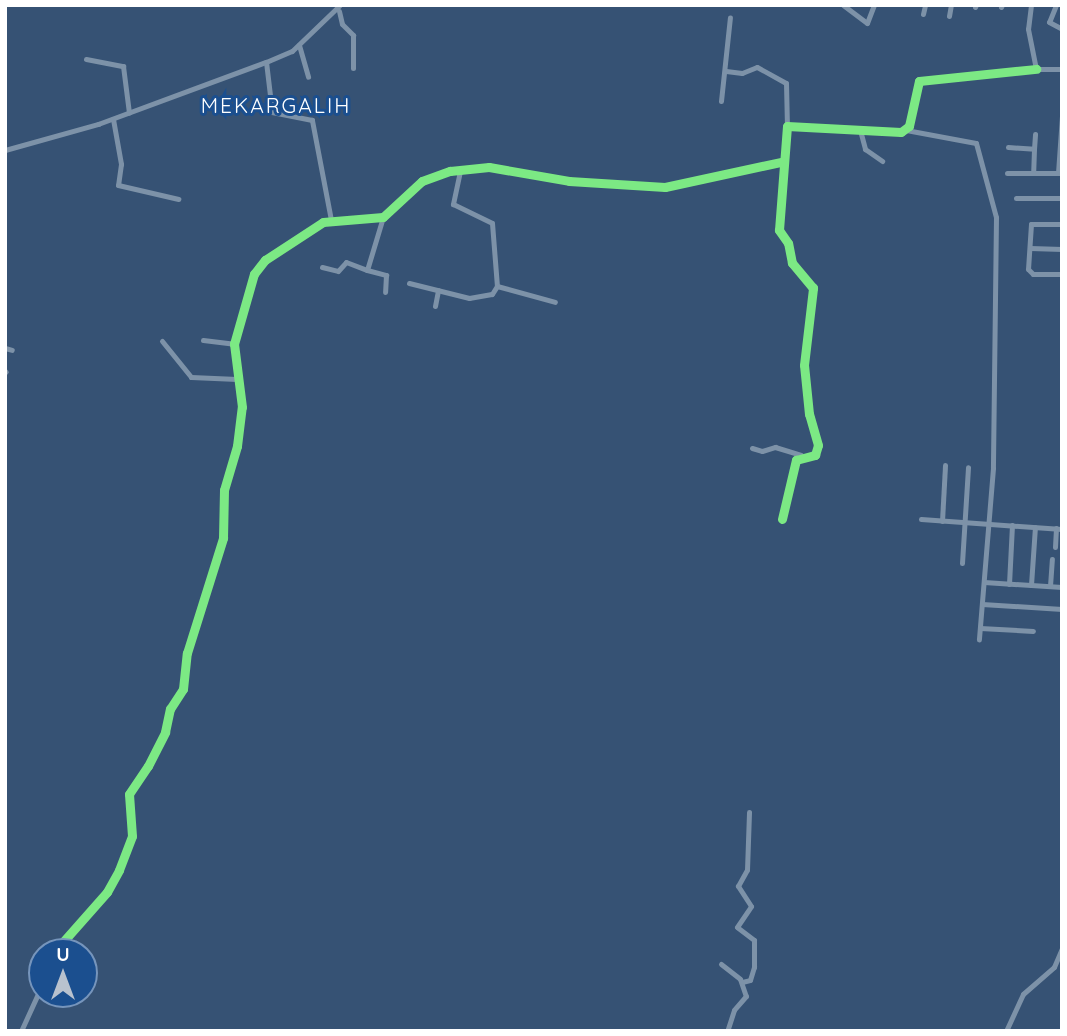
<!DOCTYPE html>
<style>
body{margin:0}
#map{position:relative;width:1067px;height:1036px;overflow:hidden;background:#365274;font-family:Quicksand,sans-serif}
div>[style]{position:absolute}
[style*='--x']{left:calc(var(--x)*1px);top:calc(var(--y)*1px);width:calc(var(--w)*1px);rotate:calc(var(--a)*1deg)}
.minor>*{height:5px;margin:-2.5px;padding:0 2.5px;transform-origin:2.5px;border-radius:2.5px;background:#7d92a8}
.cycleway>*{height:9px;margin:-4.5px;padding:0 4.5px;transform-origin:4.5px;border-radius:4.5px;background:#7ce984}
span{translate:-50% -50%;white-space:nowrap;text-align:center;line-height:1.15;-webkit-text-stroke:6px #1b4f8f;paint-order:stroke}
.quarter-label{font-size:21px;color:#fff;letter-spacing:2px}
.frame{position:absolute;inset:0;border:7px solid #fff;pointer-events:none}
.north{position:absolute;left:28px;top:938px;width:70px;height:70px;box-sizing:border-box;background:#1b4f8f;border:2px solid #7695bc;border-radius:50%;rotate:0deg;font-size:19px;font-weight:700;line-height:28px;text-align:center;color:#fff}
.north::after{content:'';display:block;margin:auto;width:24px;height:32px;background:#b9c2ce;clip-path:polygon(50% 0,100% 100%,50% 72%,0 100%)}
</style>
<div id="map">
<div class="minor">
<div style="--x:843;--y:5;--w:30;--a:37"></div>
<div style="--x:867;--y:23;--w:19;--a:-69"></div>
<div style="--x:1031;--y:5;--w:24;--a:97"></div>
<div style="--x:1028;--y:29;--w:41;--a:78.7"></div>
<div style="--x:1036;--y:69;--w:26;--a:0"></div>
<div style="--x:1056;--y:5;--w:18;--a:112"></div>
<div style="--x:1049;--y:22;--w:15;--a:28"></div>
<div style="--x:975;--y:7;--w:2;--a:-63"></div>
<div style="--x:1001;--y:7;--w:2;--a:-63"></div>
<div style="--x:339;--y:11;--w:13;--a:77"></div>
<div style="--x:342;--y:24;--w:16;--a:45"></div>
<div style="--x:353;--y:35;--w:33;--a:90"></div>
<div style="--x:923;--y:14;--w:9;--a:-77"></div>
<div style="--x:949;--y:16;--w:11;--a:-80"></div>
<div style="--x:299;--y:45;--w:33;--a:74"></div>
<div style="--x:86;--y:59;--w:38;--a:11"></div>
<div style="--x:123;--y:66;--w:47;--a:82.7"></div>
<div style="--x:726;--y:71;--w:16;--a:7"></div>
<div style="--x:742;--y:73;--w:16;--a:-22"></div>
<div style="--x:757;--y:67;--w:33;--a:29"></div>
<div style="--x:786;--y:83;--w:43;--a:88.7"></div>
<div style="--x:721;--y:101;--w:84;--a:-83.9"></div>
<div style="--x:113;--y:119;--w:46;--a:79.9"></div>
<div style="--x:121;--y:164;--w:21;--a:98"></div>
<div style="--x:118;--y:185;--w:62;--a:13.1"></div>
<div style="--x:860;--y:130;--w:20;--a:75"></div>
<div style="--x:865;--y:149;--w:21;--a:35"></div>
<div style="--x:906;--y:130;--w:71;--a:10.5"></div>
<div style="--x:976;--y:143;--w:77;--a:74.9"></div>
<div style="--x:996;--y:217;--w:251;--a:90.7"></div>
<div style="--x:993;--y:468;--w:172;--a:94.7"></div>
<div style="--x:1008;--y:147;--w:26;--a:4"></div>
<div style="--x:1034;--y:149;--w:24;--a:92"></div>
<div style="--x:1033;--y:173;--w:29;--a:0"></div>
<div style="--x:1034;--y:149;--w:15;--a:-86"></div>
<div style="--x:5;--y:150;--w:97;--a:-15.6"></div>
<div style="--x:98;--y:124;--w:179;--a:-20.3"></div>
<div style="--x:460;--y:171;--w:34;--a:102"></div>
<div style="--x:453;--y:204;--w:43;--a:26"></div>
<div style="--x:492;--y:223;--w:63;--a:85.5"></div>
<div style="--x:497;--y:286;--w:60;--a:15.4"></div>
<div style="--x:1007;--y:173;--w:26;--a:0"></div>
<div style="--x:1058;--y:173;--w:57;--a:-86"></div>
<div style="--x:1016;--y:198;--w:46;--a:0"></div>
<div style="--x:331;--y:220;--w:102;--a:-100.8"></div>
<div style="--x:312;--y:120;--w:41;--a:-168.7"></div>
<div style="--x:272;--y:112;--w:50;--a:-96.8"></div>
<div style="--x:266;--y:62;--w:28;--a:-23"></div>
<div style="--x:292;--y:51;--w:66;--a:-43.8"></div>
<div style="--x:1062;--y:224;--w:31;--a:180"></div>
<div style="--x:1031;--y:224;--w:45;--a:93.8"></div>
<div style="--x:1028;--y:269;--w:7;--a:45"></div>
<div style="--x:1033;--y:274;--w:29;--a:0"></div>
<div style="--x:1030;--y:248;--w:32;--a:2"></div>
<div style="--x:322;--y:267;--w:16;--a:14"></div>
<div style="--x:338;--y:271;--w:12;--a:-48"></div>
<div style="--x:346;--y:262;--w:22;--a:21"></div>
<div style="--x:367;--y:270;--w:55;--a:-73.2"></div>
<div style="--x:367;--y:270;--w:20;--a:15"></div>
<div style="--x:386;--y:275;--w:17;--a:93"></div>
<div style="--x:409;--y:283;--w:62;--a:14"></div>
<div style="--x:469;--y:298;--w:23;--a:-10"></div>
<div style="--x:492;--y:294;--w:9;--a:-58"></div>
<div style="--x:435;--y:306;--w:16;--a:-79"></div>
<div style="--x:203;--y:340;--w:31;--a:7"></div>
<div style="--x:162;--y:341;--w:46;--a:51.1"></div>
<div style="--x:191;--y:377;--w:46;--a:2.5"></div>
<div style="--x:5;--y:348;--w:7;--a:16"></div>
<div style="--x:5;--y:371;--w:1;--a:45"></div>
<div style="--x:752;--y:448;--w:10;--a:17"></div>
<div style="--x:762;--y:451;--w:14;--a:-17"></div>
<div style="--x:775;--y:447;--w:27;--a:17"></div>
<div style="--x:782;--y:519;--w:61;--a:-76.7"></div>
<div style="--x:796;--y:460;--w:20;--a:-15"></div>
<div style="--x:815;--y:455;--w:10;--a:-73"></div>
<div style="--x:818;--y:445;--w:32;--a:-106"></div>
<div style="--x:809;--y:414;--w:49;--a:-95.8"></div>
<div style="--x:804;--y:365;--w:78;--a:-83.3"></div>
<div style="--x:813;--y:288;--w:33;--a:-130"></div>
<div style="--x:792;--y:263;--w:20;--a:-101"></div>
<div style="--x:788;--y:243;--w:16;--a:-125"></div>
<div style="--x:779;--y:230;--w:104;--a:-85.6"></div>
<div style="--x:787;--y:126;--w:114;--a:3"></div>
<div style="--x:901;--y:132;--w:10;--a:-37"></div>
<div style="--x:909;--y:126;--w:46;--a:-77.5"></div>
<div style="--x:919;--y:81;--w:118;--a:-5.9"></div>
<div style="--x:921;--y:519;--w:141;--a:4.1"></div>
<div style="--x:942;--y:521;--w:56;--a:-86.9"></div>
<div style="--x:1055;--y:547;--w:19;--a:-87"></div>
<div style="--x:962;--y:563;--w:96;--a:-86.4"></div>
<div style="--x:984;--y:582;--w:78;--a:3.7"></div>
<div style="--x:1009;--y:584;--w:59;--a:-87.1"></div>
<div style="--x:1031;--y:585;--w:58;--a:-86.1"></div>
<div style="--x:1050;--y:586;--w:27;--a:-86"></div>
<div style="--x:982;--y:604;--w:80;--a:3.6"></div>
<div style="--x:980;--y:628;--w:53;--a:3.2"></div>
<div style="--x:1062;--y:871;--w:7;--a:90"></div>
<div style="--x:54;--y:952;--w:80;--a:-48.5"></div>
<div style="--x:107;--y:892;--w:25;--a:-61"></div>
<div style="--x:119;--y:870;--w:36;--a:-69"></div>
<div style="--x:132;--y:836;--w:42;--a:-94.1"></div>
<div style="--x:129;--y:794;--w:34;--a:-56"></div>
<div style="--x:148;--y:766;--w:38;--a:-63"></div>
<div style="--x:165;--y:732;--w:24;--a:-78"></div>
<div style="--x:170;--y:709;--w:24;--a:-57"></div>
<div style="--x:183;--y:689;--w:36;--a:-84"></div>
<div style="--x:187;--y:653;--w:121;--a:-72.6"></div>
<div style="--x:223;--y:538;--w:48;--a:-88.8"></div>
<div style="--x:224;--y:490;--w:46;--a:-73.5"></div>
<div style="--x:237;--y:446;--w:39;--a:-83"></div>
<div style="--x:242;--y:407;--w:64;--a:-97.2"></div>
<div style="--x:234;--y:344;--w:73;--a:-74.1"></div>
<div style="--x:254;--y:274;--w:18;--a:-52"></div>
<div style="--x:265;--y:260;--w:69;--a:-33.2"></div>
<div style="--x:323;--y:222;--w:60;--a:-4.8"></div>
<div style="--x:383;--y:217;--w:53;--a:-42.7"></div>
<div style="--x:422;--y:181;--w:30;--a:-20"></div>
<div style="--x:450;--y:171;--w:39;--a:-6"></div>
<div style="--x:489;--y:167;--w:81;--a:9.9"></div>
<div style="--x:569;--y:181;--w:96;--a:3.6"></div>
<div style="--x:665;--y:187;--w:119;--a:-12.2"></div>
<div style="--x:721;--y:964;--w:24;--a:38"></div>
<div style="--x:740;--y:979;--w:18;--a:71"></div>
<div style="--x:746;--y:996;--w:18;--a:131"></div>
<div style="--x:734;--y:1010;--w:22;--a:108"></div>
<div style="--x:742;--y:982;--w:8;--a:-14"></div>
<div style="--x:750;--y:980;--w:14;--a:-73"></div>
<div style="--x:754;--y:967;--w:27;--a:-90"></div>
<div style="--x:754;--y:940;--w:21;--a:-143"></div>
<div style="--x:737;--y:927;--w:25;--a:-56"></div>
<div style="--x:751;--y:906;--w:24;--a:-123"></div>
<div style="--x:738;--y:886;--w:18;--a:-61"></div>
<div style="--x:747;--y:870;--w:58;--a:-88"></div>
<div style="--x:21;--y:1031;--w:51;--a:-65.5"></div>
<div style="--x:1006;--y:1031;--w:41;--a:-65.3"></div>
<div style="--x:1023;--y:994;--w:41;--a:-41.1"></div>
<div style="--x:1054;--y:967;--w:21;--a:-67"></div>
</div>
<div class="cycleway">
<div style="--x:782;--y:519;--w:61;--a:-76.7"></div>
<div style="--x:796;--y:460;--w:20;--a:-15"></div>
<div style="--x:815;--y:455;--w:10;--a:-73"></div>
<div style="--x:818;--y:445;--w:32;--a:-106"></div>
<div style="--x:809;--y:414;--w:49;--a:-95.8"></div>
<div style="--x:804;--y:365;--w:78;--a:-83.3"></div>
<div style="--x:813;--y:288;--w:33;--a:-130"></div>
<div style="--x:792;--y:263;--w:20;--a:-101"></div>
<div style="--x:788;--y:243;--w:16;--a:-125"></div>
<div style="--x:779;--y:230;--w:104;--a:-85.6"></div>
<div style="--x:787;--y:126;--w:114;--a:3"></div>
<div style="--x:901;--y:132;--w:10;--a:-37"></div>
<div style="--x:909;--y:126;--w:46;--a:-77.5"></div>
<div style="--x:919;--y:81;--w:118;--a:-5.9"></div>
<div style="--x:54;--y:952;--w:80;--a:-48.5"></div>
<div style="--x:107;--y:892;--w:25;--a:-61"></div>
<div style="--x:119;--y:870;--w:36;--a:-69"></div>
<div style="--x:132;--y:836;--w:42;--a:-94.1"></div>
<div style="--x:129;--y:794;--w:34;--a:-56"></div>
<div style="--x:148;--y:766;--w:38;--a:-63"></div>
<div style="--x:165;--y:732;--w:24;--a:-78"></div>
<div style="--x:170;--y:709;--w:24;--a:-57"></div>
<div style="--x:183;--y:689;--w:36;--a:-84"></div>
<div style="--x:187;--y:653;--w:121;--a:-72.6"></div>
<div style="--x:223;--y:538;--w:48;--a:-88.8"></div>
<div style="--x:224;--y:490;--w:46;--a:-73.5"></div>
<div style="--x:237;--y:446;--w:39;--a:-83"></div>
<div style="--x:242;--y:407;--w:64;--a:-97.2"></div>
<div style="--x:234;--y:344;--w:73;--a:-74.1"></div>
<div style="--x:254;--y:274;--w:18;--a:-52"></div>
<div style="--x:265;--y:260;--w:69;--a:-33.2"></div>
<div style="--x:323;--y:222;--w:60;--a:-4.8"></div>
<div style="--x:383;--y:217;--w:53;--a:-42.7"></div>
<div style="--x:422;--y:181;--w:30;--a:-20"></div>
<div style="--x:450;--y:171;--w:39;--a:-6"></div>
<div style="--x:489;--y:167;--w:81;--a:9.9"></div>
<div style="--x:569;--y:181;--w:96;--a:3.6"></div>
<div style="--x:665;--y:187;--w:119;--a:-12.2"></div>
</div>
<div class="quarter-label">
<span style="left:276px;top:105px">MEKARGALIH</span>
</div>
<div class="frame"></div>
<div class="north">U</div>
</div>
